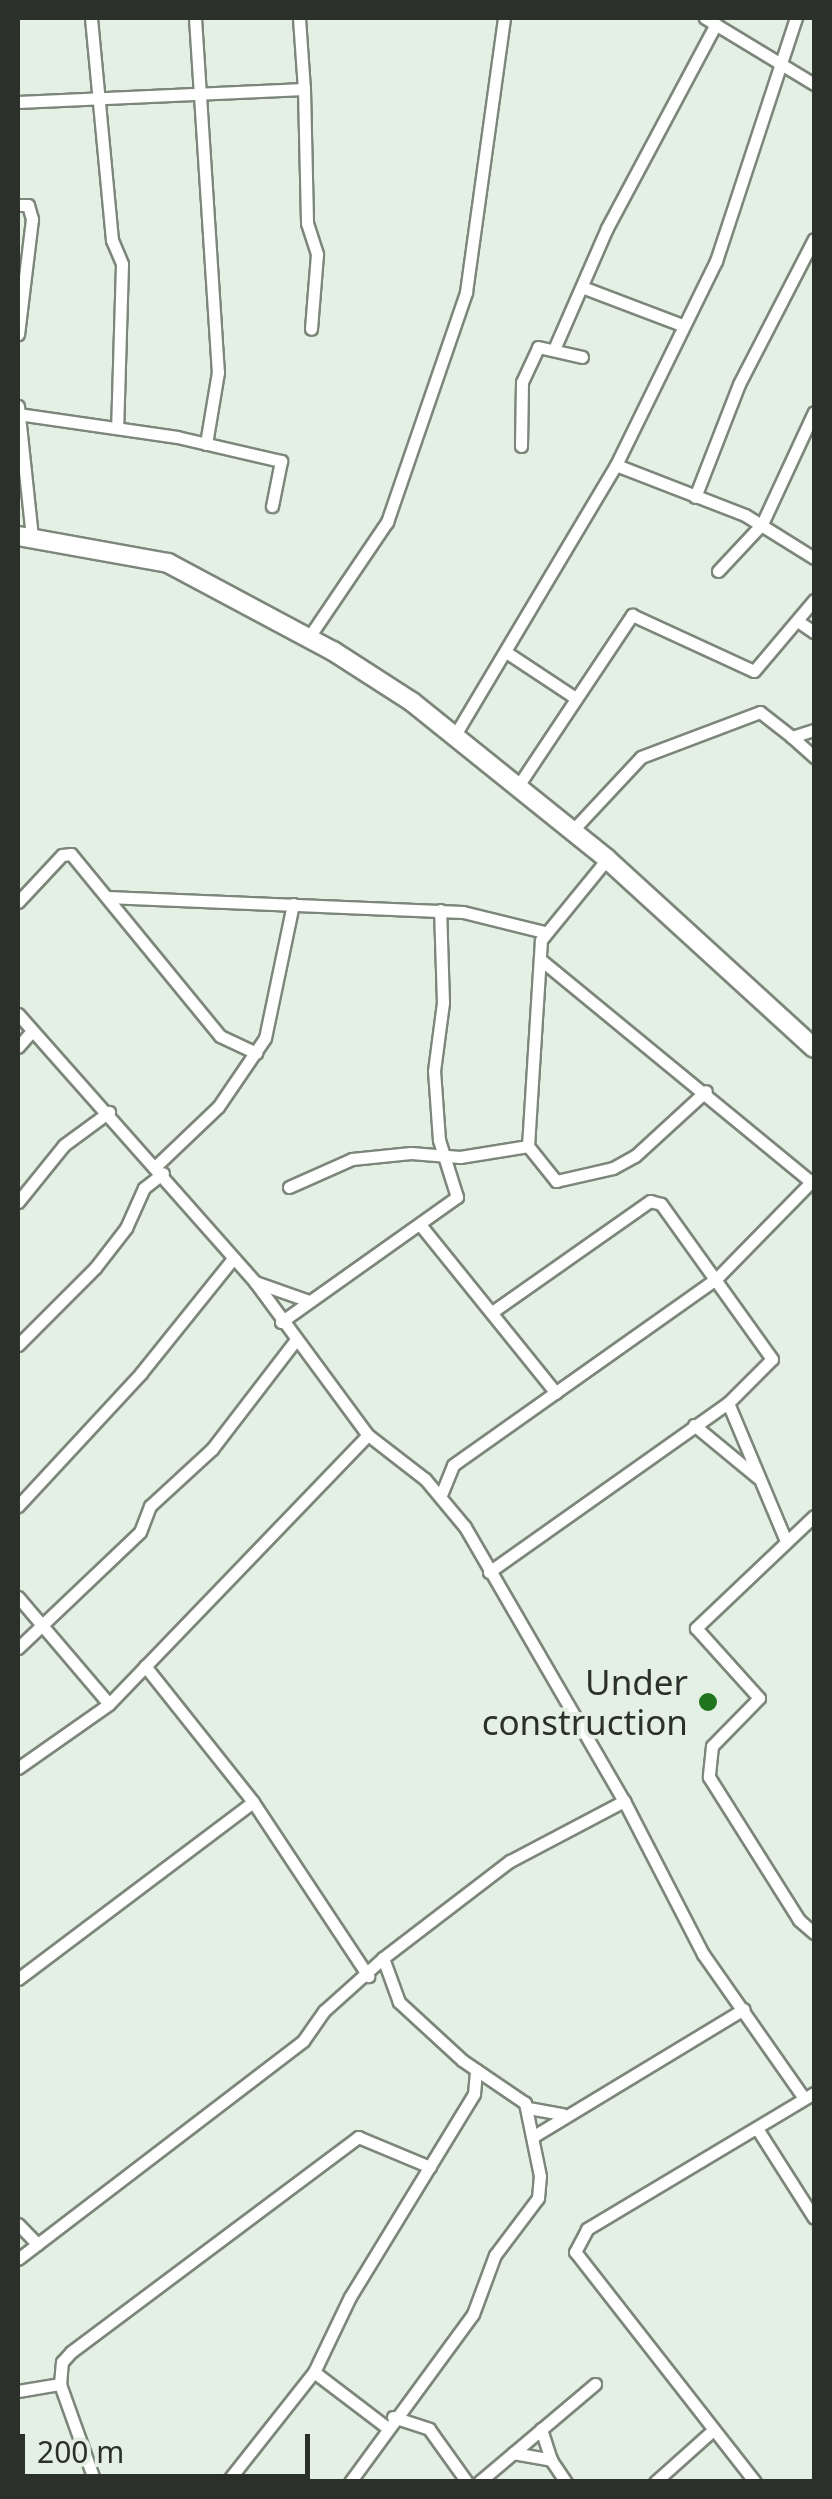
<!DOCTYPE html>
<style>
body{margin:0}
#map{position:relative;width:832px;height:2499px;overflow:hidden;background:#e4f0e3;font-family:"Noto Sans",sans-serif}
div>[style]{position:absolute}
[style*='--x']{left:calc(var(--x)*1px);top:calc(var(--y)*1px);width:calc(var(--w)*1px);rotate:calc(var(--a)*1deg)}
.roads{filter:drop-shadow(2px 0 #7c877a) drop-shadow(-2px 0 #7c877a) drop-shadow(0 2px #7c877a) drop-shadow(0 -2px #7c877a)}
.street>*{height:11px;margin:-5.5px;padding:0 5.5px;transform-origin:5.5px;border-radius:5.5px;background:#fff}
.secondary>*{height:18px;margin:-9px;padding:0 9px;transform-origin:9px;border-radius:9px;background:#fff}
.dots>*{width:28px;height:28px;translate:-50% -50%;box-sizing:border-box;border:5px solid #e4f0e3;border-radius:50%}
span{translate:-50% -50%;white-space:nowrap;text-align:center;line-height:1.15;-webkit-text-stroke:8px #e4f0e3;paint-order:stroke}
.poi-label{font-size:35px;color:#2b302b}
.right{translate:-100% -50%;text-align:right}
.frame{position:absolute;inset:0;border:20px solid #2b302b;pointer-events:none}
.scale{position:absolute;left:20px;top:2434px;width:290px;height:45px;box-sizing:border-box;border:5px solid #2b302b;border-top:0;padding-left:12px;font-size:30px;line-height:35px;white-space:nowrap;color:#2b302b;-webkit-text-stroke:8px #e4f0e3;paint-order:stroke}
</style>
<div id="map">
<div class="roads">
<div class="street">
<div style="--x:91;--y:18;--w:223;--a:84.6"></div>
<div style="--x:112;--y:240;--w:26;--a:67"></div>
<div style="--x:122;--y:264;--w:164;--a:91.7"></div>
<div style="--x:195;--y:18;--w:355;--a:86.3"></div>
<div style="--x:218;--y:372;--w:73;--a:99.5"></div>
<div style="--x:299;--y:18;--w:71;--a:86"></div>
<div style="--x:705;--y:18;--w:127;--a:31.2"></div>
<div style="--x:18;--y:102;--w:286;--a:-2.6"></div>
<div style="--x:304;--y:89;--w:134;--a:88.7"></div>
<div style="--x:307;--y:223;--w:33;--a:72"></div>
<div style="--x:317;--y:254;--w:75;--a:94.6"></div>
<div style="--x:18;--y:205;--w:10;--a:0"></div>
<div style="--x:28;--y:205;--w:15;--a:74"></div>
<div style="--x:32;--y:219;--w:116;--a:96.9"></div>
<div style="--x:582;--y:287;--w:107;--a:20.8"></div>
<div style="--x:555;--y:347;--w:130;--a:-66.4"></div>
<div style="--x:607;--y:228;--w:231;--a:-61.9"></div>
<div style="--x:18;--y:406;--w:133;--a:83.9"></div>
<div style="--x:18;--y:414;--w:161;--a:8.2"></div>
<div style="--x:177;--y:437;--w:107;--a:13"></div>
<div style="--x:281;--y:461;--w:46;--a:101.3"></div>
<div style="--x:521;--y:446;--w:64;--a:-89.1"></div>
<div style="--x:522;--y:382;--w:38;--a:-65"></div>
<div style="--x:538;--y:347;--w:45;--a:12.8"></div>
<div style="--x:616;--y:465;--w:138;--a:21.2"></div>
<div style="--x:745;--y:515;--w:81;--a:31.9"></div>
<div style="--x:695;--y:497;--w:121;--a:-68.7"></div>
<div style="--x:739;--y:384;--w:163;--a:-62.7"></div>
<div style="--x:718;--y:571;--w:64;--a:-46.9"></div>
<div style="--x:762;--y:524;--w:123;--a:-65.1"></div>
<div style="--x:799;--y:622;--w:18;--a:34"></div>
<div style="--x:309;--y:637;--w:139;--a:-55.9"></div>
<div style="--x:387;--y:522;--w:243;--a:-71"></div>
<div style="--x:466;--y:292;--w:277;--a:-82.1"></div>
<div style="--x:506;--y:652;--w:82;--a:33.5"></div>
<div style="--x:455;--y:735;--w:314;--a:-59.2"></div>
<div style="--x:616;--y:465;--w:227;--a:-63.9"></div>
<div style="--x:716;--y:261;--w:256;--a:-71.8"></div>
<div style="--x:792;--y:737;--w:30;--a:42"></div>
<div style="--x:518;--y:786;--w:206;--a:-56.3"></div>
<div style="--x:632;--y:615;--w:134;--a:24.7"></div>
<div style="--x:754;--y:671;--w:93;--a:-49.8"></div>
<div style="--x:572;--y:831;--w:101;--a:-47"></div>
<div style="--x:641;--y:757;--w:127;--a:-20.7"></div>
<div style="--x:760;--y:712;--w:41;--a:38"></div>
<div style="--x:792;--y:737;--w:23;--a:-18"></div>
<div style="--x:107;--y:897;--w:356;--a:2.4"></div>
<div style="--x:463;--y:912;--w:83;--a:13.9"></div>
<div style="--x:18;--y:902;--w:64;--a:-46.9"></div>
<div style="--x:62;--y:855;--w:9;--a:-6"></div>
<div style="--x:71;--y:854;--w:235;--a:50.7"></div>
<div style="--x:220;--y:1036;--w:40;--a:25"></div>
<div style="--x:541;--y:960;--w:350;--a:39.4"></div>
<div style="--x:18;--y:1014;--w:358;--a:48.5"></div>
<div style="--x:255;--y:1282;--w:190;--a:53.6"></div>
<div style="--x:368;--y:1435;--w:72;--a:37.7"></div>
<div style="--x:425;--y:1479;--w:62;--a:50.2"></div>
<div style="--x:465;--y:1527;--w:317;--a:59.9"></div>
<div style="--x:624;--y:1801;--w:172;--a:62.7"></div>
<div style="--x:703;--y:1954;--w:176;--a:55"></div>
<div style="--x:18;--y:1047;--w:20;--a:-49"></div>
<div style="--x:528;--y:1146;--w:45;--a:51.3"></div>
<div style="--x:556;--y:1181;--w:58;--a:-12.8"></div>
<div style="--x:613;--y:1168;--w:25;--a:-29"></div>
<div style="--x:635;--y:1156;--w:96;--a:-42.5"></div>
<div style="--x:157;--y:1165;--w:84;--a:-43.6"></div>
<div style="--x:218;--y:1107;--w:83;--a:-55.7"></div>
<div style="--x:265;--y:1038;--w:137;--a:-78.2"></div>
<div style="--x:289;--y:1187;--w:69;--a:-24"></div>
<div style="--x:352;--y:1159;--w:59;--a:-5.8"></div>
<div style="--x:411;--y:1153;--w:49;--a:4.7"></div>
<div style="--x:460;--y:1157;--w:69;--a:-9.2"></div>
<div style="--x:528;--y:1146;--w:206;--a:-86.4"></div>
<div style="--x:541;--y:940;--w:104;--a:-50.8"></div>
<div style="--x:18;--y:1202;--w:73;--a:-51.1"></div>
<div style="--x:64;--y:1145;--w:56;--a:-36.3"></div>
<div style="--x:422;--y:1227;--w:213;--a:51.1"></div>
<div style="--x:255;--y:1282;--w:57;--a:19.4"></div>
<div style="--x:281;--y:1322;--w:216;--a:-35.4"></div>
<div style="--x:457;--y:1197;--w:60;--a:-107.5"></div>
<div style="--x:439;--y:1140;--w:69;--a:-94.1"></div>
<div style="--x:434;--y:1071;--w:69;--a:-82.5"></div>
<div style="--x:443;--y:1003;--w:93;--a:-91.8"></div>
<div style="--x:18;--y:1345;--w:109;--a:-45"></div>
<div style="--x:95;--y:1268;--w:51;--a:-52.2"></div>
<div style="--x:126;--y:1228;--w:44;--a:-65.8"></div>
<div style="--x:144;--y:1188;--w:24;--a:-38"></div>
<div style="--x:728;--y:1403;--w:150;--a:67.2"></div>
<div style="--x:694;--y:1425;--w:82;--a:39.5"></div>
<div style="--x:441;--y:1495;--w:32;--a:-68"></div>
<div style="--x:453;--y:1465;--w:322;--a:-35.3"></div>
<div style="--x:716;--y:1279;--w:140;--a:-45.6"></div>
<div style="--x:18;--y:1506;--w:181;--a:-47.2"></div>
<div style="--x:141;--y:1373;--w:144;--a:-51.2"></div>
<div style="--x:814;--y:1516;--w:163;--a:136.5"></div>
<div style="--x:696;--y:1628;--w:94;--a:48"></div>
<div style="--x:759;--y:1698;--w:67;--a:134.4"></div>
<div style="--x:712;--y:1746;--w:31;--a:96"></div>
<div style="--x:709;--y:1777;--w:169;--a:57.8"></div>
<div style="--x:799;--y:1920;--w:20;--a:41"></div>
<div style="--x:489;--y:1572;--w:293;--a:-35.3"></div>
<div style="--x:728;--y:1403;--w:62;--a:-45"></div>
<div style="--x:772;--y:1359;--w:191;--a:-125.6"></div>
<div style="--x:661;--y:1204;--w:11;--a:-165"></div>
<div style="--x:650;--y:1201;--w:193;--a:144.9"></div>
<div style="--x:18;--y:1597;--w:140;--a:49.6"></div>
<div style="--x:18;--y:1648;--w:168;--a:-43.6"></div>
<div style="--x:140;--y:1532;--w:28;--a:-69"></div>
<div style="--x:150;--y:1506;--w:84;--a:-42.6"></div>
<div style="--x:212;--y:1449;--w:135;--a:-52.5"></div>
<div style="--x:145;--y:1666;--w:174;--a:51.5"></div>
<div style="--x:253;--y:1802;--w:209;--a:56.5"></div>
<div style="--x:18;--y:1768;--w:111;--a:-35.1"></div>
<div style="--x:109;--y:1704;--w:373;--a:-46.1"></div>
<div style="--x:18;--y:1979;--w:294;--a:-37"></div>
<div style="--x:528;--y:2108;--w:35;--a:10"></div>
<div style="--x:758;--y:2130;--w:104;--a:57.5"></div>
<div style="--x:534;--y:2136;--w:245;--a:-31.2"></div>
<div style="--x:18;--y:2224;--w:28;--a:46"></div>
<div style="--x:18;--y:2259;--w:359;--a:-37.4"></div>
<div style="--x:303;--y:2041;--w:37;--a:-55"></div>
<div style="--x:324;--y:2011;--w:79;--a:-41.9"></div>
<div style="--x:383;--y:1958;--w:160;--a:-37.4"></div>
<div style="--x:510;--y:1861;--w:129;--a:-27.8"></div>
<div style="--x:314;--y:2372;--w:89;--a:37.3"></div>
<div style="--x:18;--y:2391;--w:43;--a:-9.5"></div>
<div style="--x:393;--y:2417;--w:38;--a:18"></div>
<div style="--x:429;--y:2429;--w:65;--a:54.4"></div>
<div style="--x:541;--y:2429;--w:33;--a:72"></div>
<div style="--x:513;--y:2453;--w:39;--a:10"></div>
<div style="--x:551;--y:2460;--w:27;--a:56"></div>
<div style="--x:95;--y:2482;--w:104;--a:-109.7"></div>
<div style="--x:60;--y:2384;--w:22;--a:-85"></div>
<div style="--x:62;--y:2362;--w:13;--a:-48"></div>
<div style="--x:71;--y:2352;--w:359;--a:-36.8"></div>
<div style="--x:358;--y:2137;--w:78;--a:22.6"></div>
<div style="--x:227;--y:2482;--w:140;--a:-51.7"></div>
<div style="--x:314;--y:2372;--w:83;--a:-64.4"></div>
<div style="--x:350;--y:2297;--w:238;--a:-58.6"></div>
<div style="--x:474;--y:2094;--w:24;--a:-85"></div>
<div style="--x:350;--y:2482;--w:208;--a:-53.8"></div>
<div style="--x:473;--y:2314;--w:63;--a:-69.6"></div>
<div style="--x:495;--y:2255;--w:71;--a:-53"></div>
<div style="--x:538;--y:2198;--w:22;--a:-85"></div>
<div style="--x:540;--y:2176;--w:75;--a:-101.6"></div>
<div style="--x:525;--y:2103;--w:76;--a:-145.7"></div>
<div style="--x:462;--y:2060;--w:86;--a:-137.4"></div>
<div style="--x:399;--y:2002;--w:47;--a:-110"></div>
<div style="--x:479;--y:2482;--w:152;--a:-40.2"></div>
<div style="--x:655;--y:2482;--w:75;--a:-41.8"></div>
<div style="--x:755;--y:2482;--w:292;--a:-128"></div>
<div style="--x:575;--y:2252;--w:26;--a:-62"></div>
<div style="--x:587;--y:2229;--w:265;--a:-30.9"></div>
</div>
<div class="secondary">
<div style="--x:18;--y:536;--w:152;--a:10.2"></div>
<div style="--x:168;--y:563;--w:187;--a:28.1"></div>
<div style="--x:333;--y:651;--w:94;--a:32.8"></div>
<div style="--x:412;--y:702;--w:250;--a:38.8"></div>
<div style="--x:607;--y:859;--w:280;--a:42.4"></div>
</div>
</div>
<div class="dots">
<div style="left:708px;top:1702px;background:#21741e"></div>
</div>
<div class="poi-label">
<span class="right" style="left:688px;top:1702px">Under<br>construction</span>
</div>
<div class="frame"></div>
<div class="scale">200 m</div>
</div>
